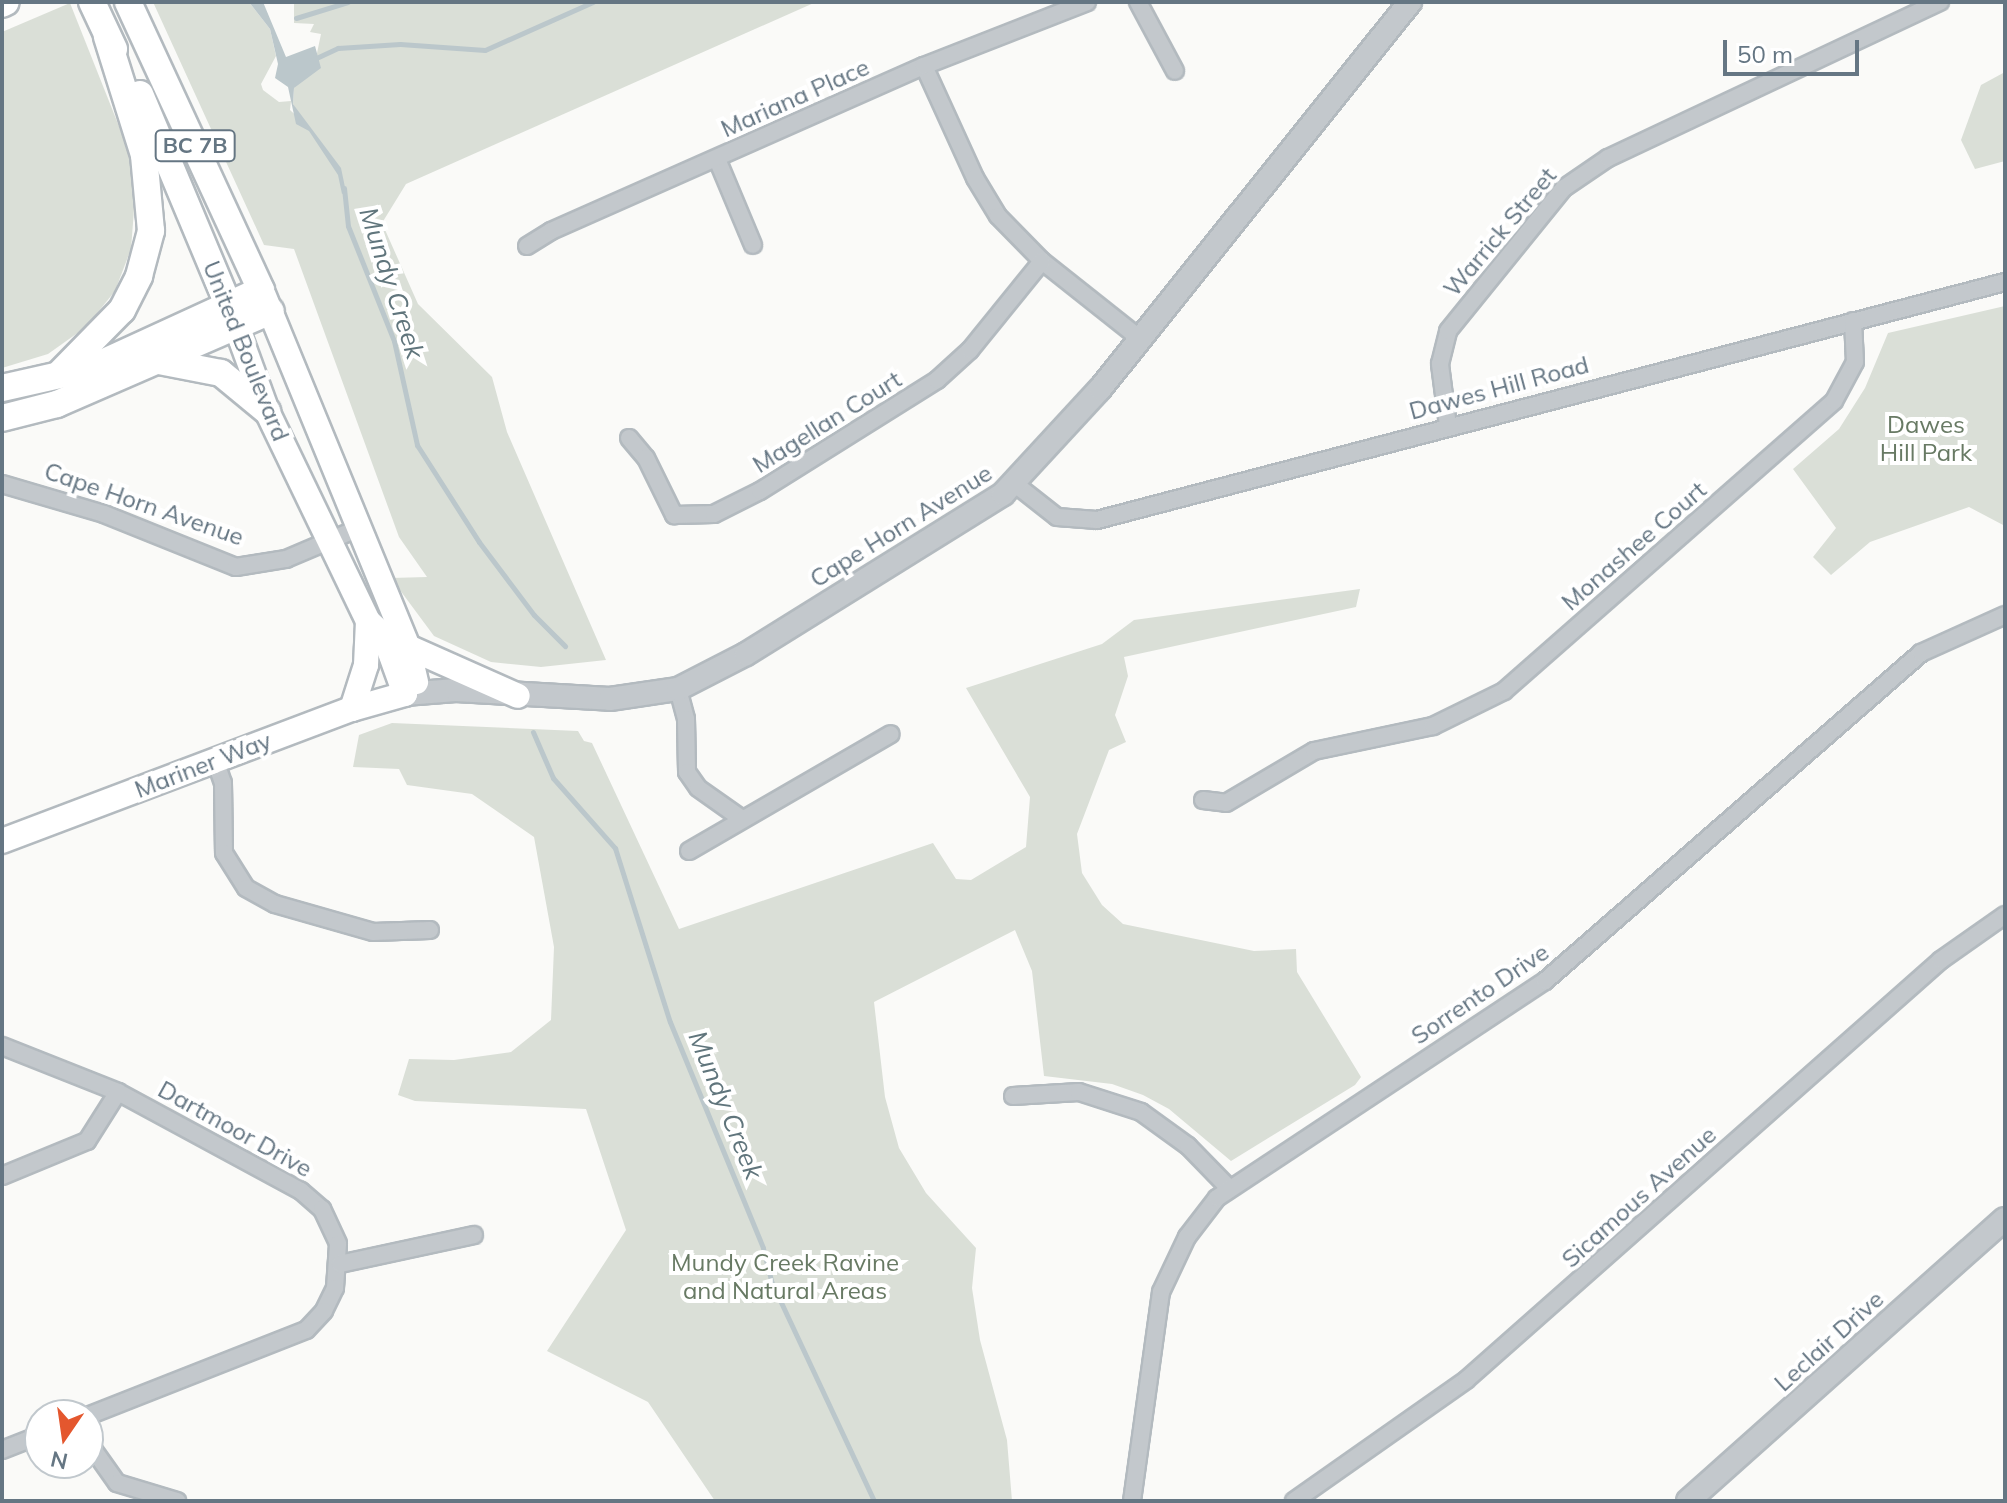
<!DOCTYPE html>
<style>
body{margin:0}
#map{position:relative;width:2007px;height:1503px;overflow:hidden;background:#fafaf8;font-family:Mulish,sans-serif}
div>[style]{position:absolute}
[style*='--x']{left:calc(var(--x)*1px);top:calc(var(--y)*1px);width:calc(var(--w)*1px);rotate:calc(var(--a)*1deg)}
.green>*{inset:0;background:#dadfd7}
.water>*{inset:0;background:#bbc7cb}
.stream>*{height:5px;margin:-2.5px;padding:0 2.5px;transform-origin:2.5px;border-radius:2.5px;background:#bbc7cb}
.roads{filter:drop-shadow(2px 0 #b3babf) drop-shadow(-2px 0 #b3babf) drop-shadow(0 2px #b3babf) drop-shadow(0 -2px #b3babf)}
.minor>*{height:16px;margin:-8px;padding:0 8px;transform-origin:8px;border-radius:8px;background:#c3c8cc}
.tertiary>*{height:22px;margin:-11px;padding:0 11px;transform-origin:11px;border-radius:11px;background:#c3c8cc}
.secondary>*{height:24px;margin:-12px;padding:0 12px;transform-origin:12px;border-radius:12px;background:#fff}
.primary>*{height:26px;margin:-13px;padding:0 13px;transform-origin:13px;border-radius:13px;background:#fff}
span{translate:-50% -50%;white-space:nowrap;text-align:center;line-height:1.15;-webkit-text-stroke:8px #fff;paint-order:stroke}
.shield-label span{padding:2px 6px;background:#fff;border:2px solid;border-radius:6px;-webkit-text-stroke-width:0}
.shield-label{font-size:22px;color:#657683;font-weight:700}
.street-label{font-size:24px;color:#657683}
.park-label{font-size:24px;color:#687a64}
.water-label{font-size:26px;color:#60757c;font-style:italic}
.frame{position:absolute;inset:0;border:4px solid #657683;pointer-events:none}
.north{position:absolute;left:24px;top:1399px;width:80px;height:80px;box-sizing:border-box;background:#fff;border:2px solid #c1c8cd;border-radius:50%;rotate:193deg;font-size:22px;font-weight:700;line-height:32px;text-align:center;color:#657683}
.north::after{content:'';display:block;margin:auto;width:28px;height:36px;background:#e4572e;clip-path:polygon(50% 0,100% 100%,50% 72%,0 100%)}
.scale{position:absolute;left:1723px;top:40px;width:136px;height:36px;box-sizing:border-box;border:4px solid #657683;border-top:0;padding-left:10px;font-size:24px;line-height:28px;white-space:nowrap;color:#657683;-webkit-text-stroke:6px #fff;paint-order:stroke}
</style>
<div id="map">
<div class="green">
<div style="clip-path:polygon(153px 2px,249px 2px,270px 29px,276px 56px,261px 84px,263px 90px,279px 102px,291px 101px,290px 110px,302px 121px,293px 104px,294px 88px,317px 53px,321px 34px,310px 32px,314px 24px,294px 23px,294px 2px,816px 2px,406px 184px,382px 223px,418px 304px,492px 377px,507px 432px,606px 660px,541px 667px,491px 662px,434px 636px,391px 578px,427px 577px,399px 537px,294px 249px,264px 245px)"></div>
<div style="clip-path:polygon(70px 3px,130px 154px,135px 197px,131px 249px,115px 291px,86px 327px,48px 354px,2px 368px,2px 32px)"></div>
<div style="clip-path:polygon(2005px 72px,2005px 161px,1975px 169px,1961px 140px,1981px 85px)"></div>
<div style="clip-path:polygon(2005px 306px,2005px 526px,1969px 507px,1870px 542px,1831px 575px,1813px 557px,1836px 528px,1793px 469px,1839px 429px,1865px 388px,1888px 333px)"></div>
<div style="clip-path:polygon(1360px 589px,1356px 607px,1124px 657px,1128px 676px,1115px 715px,1126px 742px,1109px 750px,1077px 834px,1082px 873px,1102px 905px,1123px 924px,1254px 951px,1296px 949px,1297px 972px,1361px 1077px,1355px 1085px,1231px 1161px,1169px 1109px,1143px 1095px,1112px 1084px,1044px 1076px,1032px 971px,1015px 930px,874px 1002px,885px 1097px,899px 1148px,926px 1193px,976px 1248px,972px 1288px,980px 1340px,1007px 1440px,1012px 1501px,715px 1501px,648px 1402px,547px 1351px,626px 1230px,586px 1109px,415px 1101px,398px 1095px,409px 1059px,454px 1060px,511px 1052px,551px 1020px,554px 947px,534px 837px,472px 794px,407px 785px,399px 769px,353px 767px,359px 735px,392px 723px,578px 731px,584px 741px,592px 743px,679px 929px,933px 843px,956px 879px,971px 880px,1026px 847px,1030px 797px,966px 688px,1102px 644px,1134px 620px)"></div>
</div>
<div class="water">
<div style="clip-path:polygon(249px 2px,263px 2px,286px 57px,315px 46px,321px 68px,294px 88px,293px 104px,341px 168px,346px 192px,342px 194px,338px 175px,309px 131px,296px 124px,288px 87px,275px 78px,278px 64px,270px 29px)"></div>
</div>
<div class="stream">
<div style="--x:296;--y:18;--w:54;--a:-17.1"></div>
<div style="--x:312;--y:60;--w:29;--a:-25"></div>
<div style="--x:338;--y:48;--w:62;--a:-3.7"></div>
<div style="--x:400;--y:44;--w:85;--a:4"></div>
<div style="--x:485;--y:50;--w:118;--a:-24"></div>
<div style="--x:344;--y:188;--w:38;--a:84"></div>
<div style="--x:348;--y:226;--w:124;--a:68.2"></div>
<div style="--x:394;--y:341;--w:107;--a:77.5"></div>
<div style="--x:417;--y:445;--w:115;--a:57.4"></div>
<div style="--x:479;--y:542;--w:91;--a:53"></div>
<div style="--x:534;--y:615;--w:44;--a:45"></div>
<div style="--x:533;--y:732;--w:50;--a:66.5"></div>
<div style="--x:553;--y:778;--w:94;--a:48.5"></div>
<div style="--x:615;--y:848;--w:182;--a:72.5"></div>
<div style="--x:670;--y:1022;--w:244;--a:67.6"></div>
<div style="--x:763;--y:1248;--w:34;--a:76"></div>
<div style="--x:771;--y:1281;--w:243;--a:64.9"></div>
</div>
<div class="roads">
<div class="minor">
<div style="--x:1138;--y:2;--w:78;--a:61.8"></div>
<div style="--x:924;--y:66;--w:123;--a:65.5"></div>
<div style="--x:975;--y:178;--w:44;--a:58.8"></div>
<div style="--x:998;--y:216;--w:63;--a:45.6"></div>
<div style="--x:1042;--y:261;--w:124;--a:38.4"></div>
<div style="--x:717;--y:159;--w:93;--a:67.3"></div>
<div style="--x:527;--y:246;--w:28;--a:-32"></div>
<div style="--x:551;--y:231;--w:408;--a:-23.9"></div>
<div style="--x:924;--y:66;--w:175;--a:-21.4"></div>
<div style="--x:1448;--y:426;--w:63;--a:-97.4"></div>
<div style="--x:1440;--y:364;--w:34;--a:-76"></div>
<div style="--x:1448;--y:331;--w:184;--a:-51"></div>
<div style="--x:1564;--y:188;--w:53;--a:-34.3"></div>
<div style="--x:1608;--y:158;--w:367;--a:-25.2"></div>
<div style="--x:629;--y:438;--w:26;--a:50"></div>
<div style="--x:646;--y:458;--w:64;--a:63.8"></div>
<div style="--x:674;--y:515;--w:40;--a:-1.4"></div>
<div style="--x:714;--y:514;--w:51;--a:-26.6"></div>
<div style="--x:760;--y:491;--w:209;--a:-32.1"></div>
<div style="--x:937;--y:380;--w:45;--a:-42.3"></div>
<div style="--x:970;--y:350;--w:114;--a:-51"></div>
<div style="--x:2;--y:484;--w:106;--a:16.4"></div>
<div style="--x:104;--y:514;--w:142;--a:21.9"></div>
<div style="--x:236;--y:567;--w:51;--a:-9.1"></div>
<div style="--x:286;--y:559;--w:79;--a:-23"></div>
<div style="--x:1015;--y:484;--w:53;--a:38.2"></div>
<div style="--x:1057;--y:517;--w:40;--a:4.3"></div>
<div style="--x:1097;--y:520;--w:939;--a:-14.69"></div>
<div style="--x:678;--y:689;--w:31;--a:75"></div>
<div style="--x:686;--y:719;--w:53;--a:88.9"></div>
<div style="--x:687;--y:772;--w:19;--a:55"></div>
<div style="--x:698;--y:788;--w:54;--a:35.2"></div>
<div style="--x:215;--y:760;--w:24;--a:71"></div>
<div style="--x:223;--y:783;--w:70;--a:89.2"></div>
<div style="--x:224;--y:853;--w:41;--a:57.8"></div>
<div style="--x:246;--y:888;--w:33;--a:29"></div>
<div style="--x:275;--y:904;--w:102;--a:15.9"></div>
<div style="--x:373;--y:932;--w:57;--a:-2"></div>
<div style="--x:1203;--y:800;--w:23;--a:7"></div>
<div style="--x:1226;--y:803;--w:102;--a:-30.6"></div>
<div style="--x:1314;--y:751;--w:122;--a:-11.9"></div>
<div style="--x:1433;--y:726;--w:79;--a:-26.2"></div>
<div style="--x:1504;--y:691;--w:439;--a:-41.3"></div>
<div style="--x:1834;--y:401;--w:44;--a:-61.7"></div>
<div style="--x:1855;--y:362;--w:41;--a:-92.8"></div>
<div style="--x:689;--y:851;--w:233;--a:-30.1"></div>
<div style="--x:2;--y:1046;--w:125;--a:21.6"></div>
<div style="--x:118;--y:1092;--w:208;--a:28.4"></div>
<div style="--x:301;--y:1191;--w:28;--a:41"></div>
<div style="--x:322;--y:1209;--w:38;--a:65"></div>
<div style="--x:338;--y:1244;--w:44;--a:93.9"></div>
<div style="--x:335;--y:1288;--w:25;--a:116"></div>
<div style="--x:324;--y:1311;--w:26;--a:133"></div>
<div style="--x:306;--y:1330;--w:234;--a:158.5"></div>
<div style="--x:1013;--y:1096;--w:66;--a:-3.5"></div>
<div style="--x:1079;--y:1092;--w:65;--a:17.9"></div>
<div style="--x:1141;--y:1112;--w:58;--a:35.9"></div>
<div style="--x:1188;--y:1146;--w:57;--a:45.7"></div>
<div style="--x:2;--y:1176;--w:92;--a:-22.4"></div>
<div style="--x:87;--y:1141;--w:58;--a:-57.7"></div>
<div style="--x:340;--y:1264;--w:137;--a:-12.2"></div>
<div style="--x:88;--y:1442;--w:50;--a:54.7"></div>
<div style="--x:117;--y:1483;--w:63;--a:16.7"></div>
<div style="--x:2;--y:1450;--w:41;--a:-21.5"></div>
<div style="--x:1132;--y:1501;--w:211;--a:-82.1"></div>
<div style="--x:1161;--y:1292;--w:61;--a:-64.7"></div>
<div style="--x:1187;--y:1237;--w:49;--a:-52.4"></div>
<div style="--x:1217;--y:1198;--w:393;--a:-33.5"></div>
<div style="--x:1545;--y:981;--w:499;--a:-41.1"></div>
<div style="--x:1921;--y:653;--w:92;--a:-24.3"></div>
<div style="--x:1294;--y:1501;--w:210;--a:-35.1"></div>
<div style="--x:1466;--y:1380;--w:634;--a:-41.48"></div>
<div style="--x:1941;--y:960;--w:78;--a:-35.1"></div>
</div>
<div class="tertiary">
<div style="--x:405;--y:694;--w:51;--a:-4.5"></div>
<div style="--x:456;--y:690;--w:154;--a:3.3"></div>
<div style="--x:610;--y:699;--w:69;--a:-8.4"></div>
<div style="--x:678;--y:689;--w:76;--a:-27.2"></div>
<div style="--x:746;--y:654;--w:303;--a:-31.9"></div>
<div style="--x:1003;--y:494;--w:143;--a:-47.3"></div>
<div style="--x:1100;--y:389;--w:496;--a:-51.3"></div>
<div style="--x:1688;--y:1501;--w:424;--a:-41.7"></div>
</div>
<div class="secondary">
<div style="--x:264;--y:296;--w:379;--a:67.7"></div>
<div style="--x:408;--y:647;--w:36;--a:77"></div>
<div style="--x:408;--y:647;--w:120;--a:24"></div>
<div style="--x:352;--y:709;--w:46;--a:-72.3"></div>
<div style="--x:366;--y:665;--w:44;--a:-87.4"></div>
<div style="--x:2;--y:841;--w:374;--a:-20.7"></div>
<div style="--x:352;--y:709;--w:55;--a:-15.8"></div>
<div style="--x:405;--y:694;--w:62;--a:-109.9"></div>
<div style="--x:384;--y:636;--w:22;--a:-137"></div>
<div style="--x:368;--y:621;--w:233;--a:-115.7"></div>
<div style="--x:267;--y:411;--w:111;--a:-110.1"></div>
</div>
<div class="primary">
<div style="--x:92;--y:2;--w:52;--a:64.9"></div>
<div style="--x:2;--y:4;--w:4;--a:-27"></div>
<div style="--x:140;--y:94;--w:228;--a:67.3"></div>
<div style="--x:159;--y:361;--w:63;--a:11"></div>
<div style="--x:221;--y:373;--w:60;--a:39.6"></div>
<div style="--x:61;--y:372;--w:87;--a:-45.5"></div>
<div style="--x:122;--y:310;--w:38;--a:-63"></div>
<div style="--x:139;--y:276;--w:47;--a:-75.1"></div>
<div style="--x:151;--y:231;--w:76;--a:-95.3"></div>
<div style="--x:144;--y:155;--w:124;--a:-107.4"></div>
<div style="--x:2;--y:388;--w:91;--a:-12.7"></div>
<div style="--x:91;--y:368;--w:187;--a:-24.6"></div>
<div style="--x:261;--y:290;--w:317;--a:-114.8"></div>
<div style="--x:2;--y:418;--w:57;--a:-14.3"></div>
<div style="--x:57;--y:404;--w:233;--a:-23.5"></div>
</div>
</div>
<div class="shield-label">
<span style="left:195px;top:146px">BC 7B</span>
</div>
<div class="street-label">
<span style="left:795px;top:98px;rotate:-24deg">Mariana Place</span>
<span style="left:1500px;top:232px;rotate:-50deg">Warrick Street</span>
<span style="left:246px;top:351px;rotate:68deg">United Boulevard</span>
<span style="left:1499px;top:388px;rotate:-15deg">Dawes Hill Road</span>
<span style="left:827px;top:422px;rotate:-32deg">Magellan Court</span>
<span style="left:144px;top:504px;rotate:19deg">Cape Horn Avenue</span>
<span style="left:901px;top:526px;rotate:-32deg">Cape Horn Avenue</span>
<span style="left:1634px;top:546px;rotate:-41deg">Monashee Court</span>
<span style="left:203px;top:765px;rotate:-21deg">Mariner Way</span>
<span style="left:1480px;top:994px;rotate:-34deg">Sorrento Drive</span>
<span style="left:235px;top:1129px;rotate:29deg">Dartmoor Drive</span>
<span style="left:1639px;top:1197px;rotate:-42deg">Sicamous Avenue</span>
<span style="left:1829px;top:1341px;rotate:-42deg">Leclair Drive</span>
</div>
<div class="park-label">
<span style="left:1926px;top:439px">Dawes<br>Hill Park</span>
<span style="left:785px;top:1277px">Mundy Creek Ravine<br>and Natural Areas</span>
</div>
<div class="water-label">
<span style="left:392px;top:283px;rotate:72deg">Mundy Creek</span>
<span style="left:726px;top:1105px;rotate:68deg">Mundy Creek</span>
</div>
<div class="frame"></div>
<div class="north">N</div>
<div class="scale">50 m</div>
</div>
